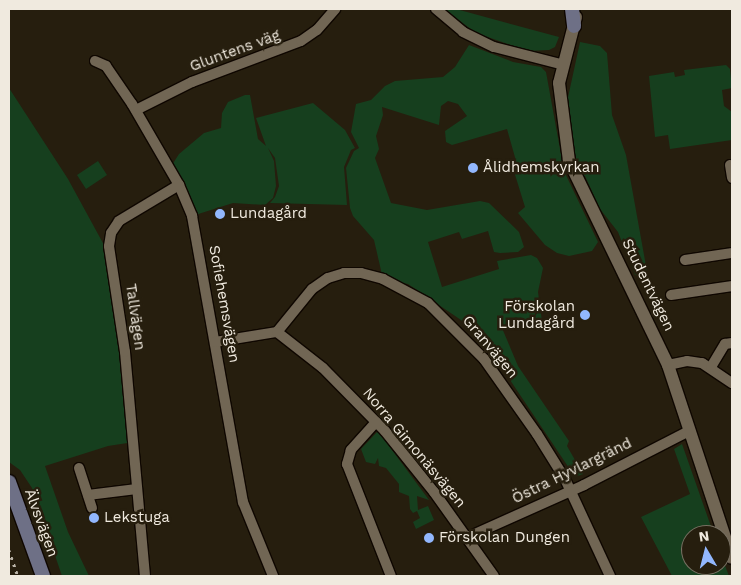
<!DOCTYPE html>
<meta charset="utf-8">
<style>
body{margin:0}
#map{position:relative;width:741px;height:585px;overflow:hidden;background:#261e0e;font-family:"Work Sans",sans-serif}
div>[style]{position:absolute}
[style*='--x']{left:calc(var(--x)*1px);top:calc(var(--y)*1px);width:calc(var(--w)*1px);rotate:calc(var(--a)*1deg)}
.green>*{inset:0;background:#163f1e}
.roads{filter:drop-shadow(1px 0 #0f0700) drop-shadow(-1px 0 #0f0700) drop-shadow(0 1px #0f0700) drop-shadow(0 -1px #0f0700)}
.minor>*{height:10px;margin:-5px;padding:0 5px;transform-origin:5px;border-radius:5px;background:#716654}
.tertiary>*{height:12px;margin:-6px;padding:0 6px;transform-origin:6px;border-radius:6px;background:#716654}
.secondary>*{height:14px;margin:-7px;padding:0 7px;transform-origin:7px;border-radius:7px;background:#6e7086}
.rail>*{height:2.5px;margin-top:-1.25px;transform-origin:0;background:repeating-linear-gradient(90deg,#bab4a8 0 2.5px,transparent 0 7.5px)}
.dots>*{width:14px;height:14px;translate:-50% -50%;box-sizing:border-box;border:2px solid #261e0e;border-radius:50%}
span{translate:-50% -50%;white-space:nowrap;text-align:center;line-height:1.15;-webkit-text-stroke:5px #261e0e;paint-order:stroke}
.street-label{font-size:15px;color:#f0eadf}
.poi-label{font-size:15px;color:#f0eadf}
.left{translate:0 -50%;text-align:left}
.right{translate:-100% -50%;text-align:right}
.frame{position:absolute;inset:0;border:10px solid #f0eadf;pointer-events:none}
.north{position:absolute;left:681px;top:525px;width:50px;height:50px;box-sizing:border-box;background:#261e0e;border:1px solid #777062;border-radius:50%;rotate:352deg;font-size:14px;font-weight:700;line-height:20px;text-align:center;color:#f0eadf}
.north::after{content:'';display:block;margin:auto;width:18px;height:22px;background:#92b7fd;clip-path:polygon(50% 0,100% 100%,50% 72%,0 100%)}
</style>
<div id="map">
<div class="green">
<div style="clip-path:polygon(444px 9px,456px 9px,559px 37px,555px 47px,549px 50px,528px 51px,476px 33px)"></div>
<div style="clip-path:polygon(580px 42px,600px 46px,607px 53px,612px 115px,626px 155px,648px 277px,635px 275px,618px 232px,600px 209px,585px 176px,580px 177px,572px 152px,567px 102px)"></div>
<div style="clip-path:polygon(469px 45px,513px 62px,541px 67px,546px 72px,564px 171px,598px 242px,592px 251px,569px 256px,557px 253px,545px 245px,518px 213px,525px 207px,512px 165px,518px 168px,507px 129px,452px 145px,446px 142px,445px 131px,467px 116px,458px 104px,448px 101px,441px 106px,439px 125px,382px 107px,383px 115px,376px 136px,379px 149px,375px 158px,391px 203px,427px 210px,480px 201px,489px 203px,519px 232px,524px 247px,518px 252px,500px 253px,494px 252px,488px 231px,462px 239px,459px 232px,428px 242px,442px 287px,499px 269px,497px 261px,531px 255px,537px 258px,543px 268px,538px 292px,542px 321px,502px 328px,518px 366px,569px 441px,567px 446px,583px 474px,575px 477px,494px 356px,461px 320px,408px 284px,383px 279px,374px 240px,353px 216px,350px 208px,346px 168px,354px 151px,359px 148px,351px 132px,356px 104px,371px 100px,385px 86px,395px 81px,443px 77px,455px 67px)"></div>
<div style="clip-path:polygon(726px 65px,730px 69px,732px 88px,722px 90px,724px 106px,732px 112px,732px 140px,670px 149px,668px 135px,655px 137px,649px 76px,674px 72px,675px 77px,685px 75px,684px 70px)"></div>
<div style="clip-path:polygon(9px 88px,68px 179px,110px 256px,134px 442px,108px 446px,45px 466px,68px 532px,89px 576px,62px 576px,32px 488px,20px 470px,9px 462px)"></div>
<div style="clip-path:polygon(245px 95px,250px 95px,258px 139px,266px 146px,256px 118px,313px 103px,345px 130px,355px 148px,351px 150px,344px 167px,347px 205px,270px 203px,275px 197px,279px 186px,275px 158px,268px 148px,274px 161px,276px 186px,273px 198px,265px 205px,233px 203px,192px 216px,170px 168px,179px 154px,204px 133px,221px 128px,222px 113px,228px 102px)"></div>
<div style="clip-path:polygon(98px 161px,107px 175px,86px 189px,77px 175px)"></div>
<div style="clip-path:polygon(378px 431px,429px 500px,417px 496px,418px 510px,428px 506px,434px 520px,416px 529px,413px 522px,420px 518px,417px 511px,413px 513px,410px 509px,409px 496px,399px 492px,399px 484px,386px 468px,379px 466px,378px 458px,375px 464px,366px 462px,361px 449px)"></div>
<div style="clip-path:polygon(682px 444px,714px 535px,691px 535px,691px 565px,721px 565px,721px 555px,729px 576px,672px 576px,641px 517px,690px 494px,674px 449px)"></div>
</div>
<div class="roads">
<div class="minor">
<div style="--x:436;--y:9;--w:35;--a:40"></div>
<div style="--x:463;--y:32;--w:34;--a:26"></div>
<div style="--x:494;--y:47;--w:72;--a:14.4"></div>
<div style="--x:95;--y:61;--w:12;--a:24"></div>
<div style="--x:106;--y:66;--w:46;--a:55.6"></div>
<div style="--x:132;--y:104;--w:94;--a:59.9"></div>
<div style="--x:179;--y:185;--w:34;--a:67"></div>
<div style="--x:192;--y:216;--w:291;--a:79.9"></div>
<div style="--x:243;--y:502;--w:80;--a:67.9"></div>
<div style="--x:136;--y:110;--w:63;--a:-26.6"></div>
<div style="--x:192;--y:82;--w:116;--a:-20.6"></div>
<div style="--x:301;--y:41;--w:19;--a:-35"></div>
<div style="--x:317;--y:30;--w:28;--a:-49"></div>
<div style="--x:730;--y:165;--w:13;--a:81"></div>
<div style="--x:685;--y:260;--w:48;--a:-8.5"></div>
<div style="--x:671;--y:295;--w:62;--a:-8.4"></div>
<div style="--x:277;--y:332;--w:55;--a:-50.9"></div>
<div style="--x:312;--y:289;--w:19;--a:-35"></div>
<div style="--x:328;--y:278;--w:17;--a:-17"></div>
<div style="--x:344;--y:273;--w:17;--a:0"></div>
<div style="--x:361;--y:273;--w:23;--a:15"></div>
<div style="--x:383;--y:279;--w:51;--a:28.1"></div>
<div style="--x:428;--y:303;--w:79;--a:45"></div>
<div style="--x:484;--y:359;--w:92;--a:54.8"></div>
<div style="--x:537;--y:434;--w:53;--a:58.1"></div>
<div style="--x:565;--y:479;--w:107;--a:65.1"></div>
<div style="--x:215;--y:342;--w:63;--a:-9.2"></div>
<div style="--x:277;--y:332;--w:58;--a:38"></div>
<div style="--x:323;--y:368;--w:88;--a:45.5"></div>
<div style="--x:385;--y:431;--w:78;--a:51.2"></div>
<div style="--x:434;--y:492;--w:103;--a:54.5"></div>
<div style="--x:668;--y:365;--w:19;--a:-12"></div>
<div style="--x:687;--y:361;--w:15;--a:8"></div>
<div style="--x:702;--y:363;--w:36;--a:34"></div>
<div style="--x:711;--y:367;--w:27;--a:-59"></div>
<div style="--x:725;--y:344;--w:7;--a:-8"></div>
<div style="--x:376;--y:422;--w:38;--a:132"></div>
<div style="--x:351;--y:450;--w:15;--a:106"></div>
<div style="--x:347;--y:464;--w:120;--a:68.6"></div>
<div style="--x:79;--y:468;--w:42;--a:72"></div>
<div style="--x:88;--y:495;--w:49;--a:-7"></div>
<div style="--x:468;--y:537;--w:127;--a:-24.1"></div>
<div style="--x:584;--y:485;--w:118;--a:-27.2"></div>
<div style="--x:145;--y:576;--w:225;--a:-95.1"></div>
<div style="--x:125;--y:352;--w:107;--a:-98.6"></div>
<div style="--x:109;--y:246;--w:13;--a:-81"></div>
<div style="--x:111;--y:233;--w:14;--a:-56"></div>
<div style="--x:119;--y:221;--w:70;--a:-31"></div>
</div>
<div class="tertiary">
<div style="--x:576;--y:17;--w:68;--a:104.4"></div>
<div style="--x:559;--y:83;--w:79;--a:82.7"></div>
<div style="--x:569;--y:161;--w:227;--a:64.1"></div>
<div style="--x:668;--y:365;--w:203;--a:71.7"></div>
</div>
<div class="secondary">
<div style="--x:572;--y:9;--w:17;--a:83"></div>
<div style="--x:9;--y:482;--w:100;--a:70.1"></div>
</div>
</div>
<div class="rail">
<div style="--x:9;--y:550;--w:28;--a:71"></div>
</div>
<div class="dots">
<div style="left:473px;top:168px;background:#92b7fd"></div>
<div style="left:220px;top:214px;background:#92b7fd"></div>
<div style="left:585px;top:315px;background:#92b7fd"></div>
<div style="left:94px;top:518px;background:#92b7fd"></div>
<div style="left:429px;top:538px;background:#92b7fd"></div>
</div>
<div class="street-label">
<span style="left:235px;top:51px;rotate:-20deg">Gluntens väg</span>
<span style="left:648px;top:285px;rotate:64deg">Studentvägen</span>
<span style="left:224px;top:304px;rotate:80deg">Sofiehemsvägen</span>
<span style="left:135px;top:317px;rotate:82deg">Tallvägen</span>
<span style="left:490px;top:347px;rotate:50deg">Granvägen</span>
<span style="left:414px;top:448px;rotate:50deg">Norra Gimonäsvägen</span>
<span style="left:572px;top:471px;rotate:-26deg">Östra Hyvlargränd</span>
<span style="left:41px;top:523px;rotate:70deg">Älvsvägen</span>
</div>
<div class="poi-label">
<span class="left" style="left:483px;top:168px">Ålidhemskyrkan</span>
<span class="left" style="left:230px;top:214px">Lundagård</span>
<span class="right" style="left:575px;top:315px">Förskolan<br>Lundagård</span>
<span class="left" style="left:104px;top:518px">Lekstuga</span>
<span class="left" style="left:439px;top:538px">Förskolan Dungen</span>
</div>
<div class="frame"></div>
<div class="north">N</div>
</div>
